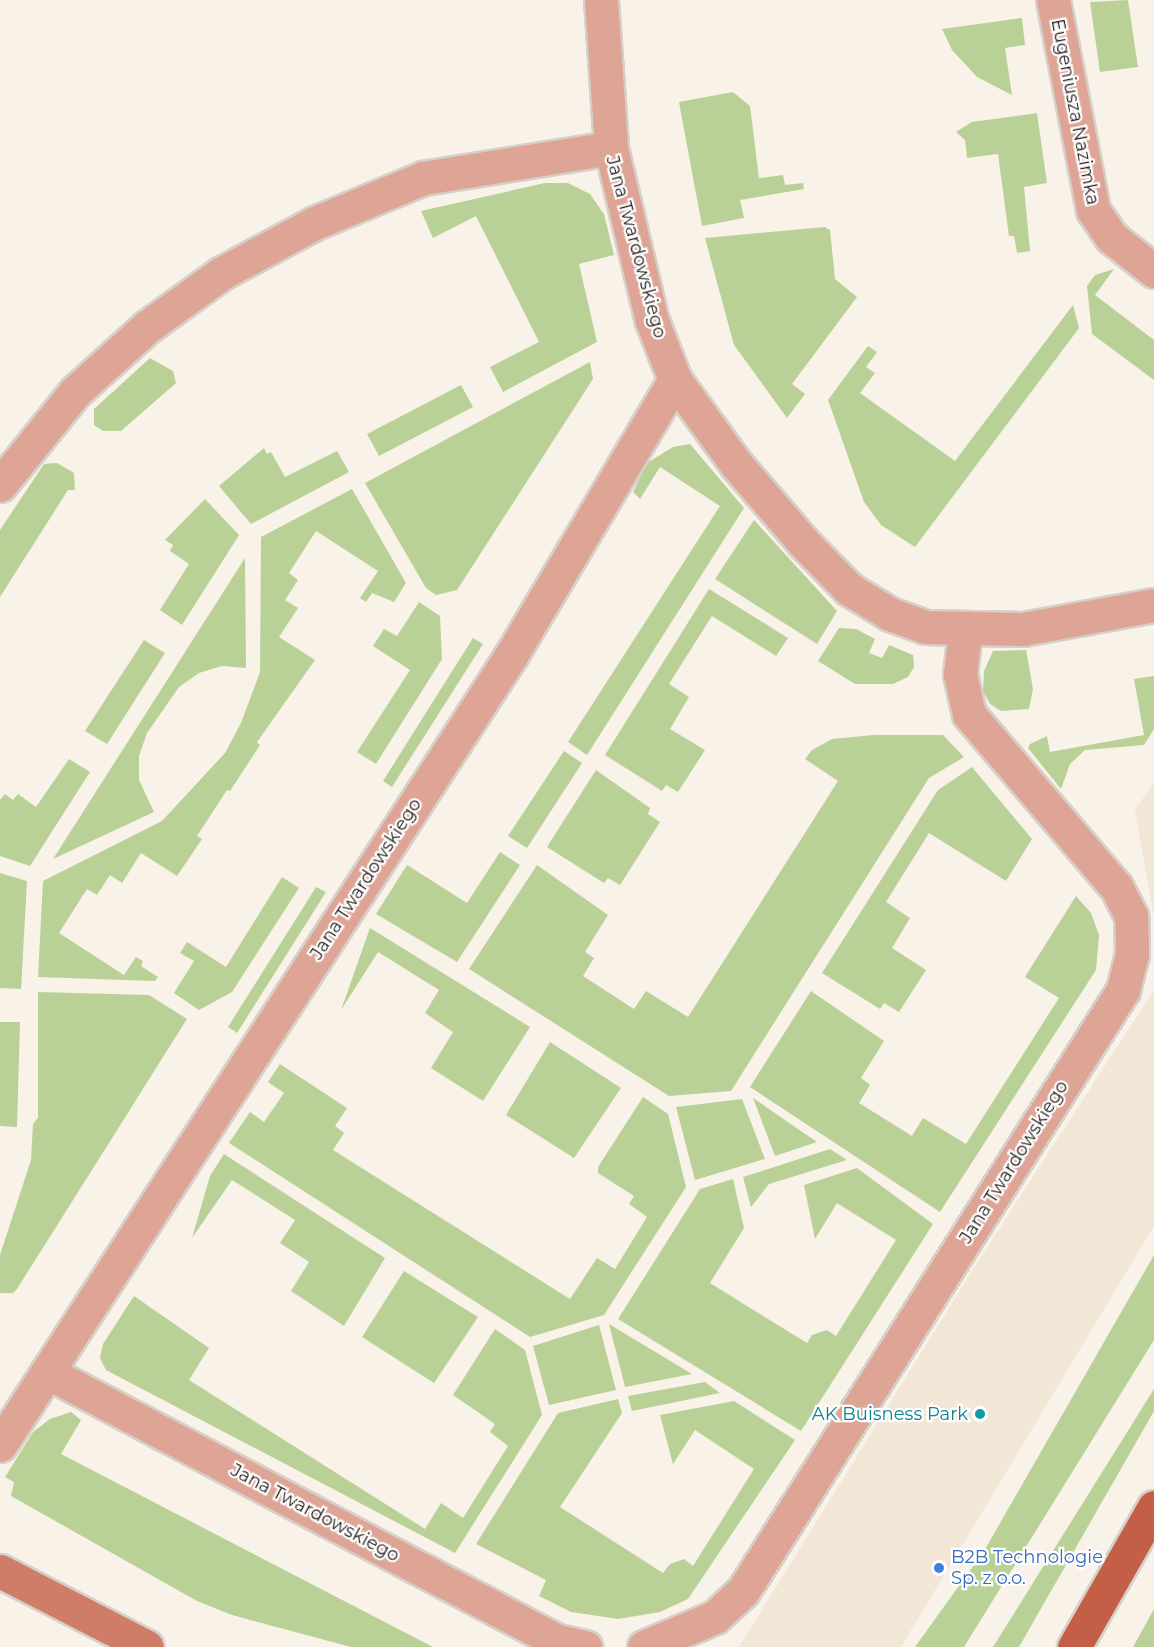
<!DOCTYPE html>
<style>
body{margin:0}
#map{position:relative;width:1154px;height:1647px;overflow:hidden;background:#f9f2e9;font-family:Montserrat,sans-serif}
div>[style]{position:absolute}
[style*='--x']{left:calc(var(--x)*1px);top:calc(var(--y)*1px);width:calc(var(--w)*1px);rotate:calc(var(--a)*1deg)}
.built>*{inset:0;background:#f2e6d7}
.green>*{inset:0;background:#b9d196}
.roads{filter:drop-shadow(2px 0 #d6d0c8) drop-shadow(-2px 0 #d6d0c8) drop-shadow(0 2px #d6d0c8) drop-shadow(0 -2px #d6d0c8)}
.street>*{height:33px;margin:-16.5px;padding:0 16.5px;transform-origin:16.5px;border-radius:16.5px;background:#dea597}
.secondary>*{height:33px;margin:-16.5px;padding:0 16.5px;transform-origin:16.5px;border-radius:16.5px;background:#cf7d69}
.primary>*{height:33px;margin:-16.5px;padding:0 16.5px;transform-origin:16.5px;border-radius:16.5px;background:#c35e47}
.dots>*{width:16px;height:16px;translate:-50% -50%;box-sizing:border-box;border:3px solid #fff;border-radius:50%}
span{translate:-50% -50%;white-space:nowrap;text-align:center;line-height:1.15;-webkit-text-stroke:4.5px #fff;paint-order:stroke}
.street-label{font-size:18px;color:#211e1b}
.culture-label{font-size:18px;color:#0d838f}
.right{translate:-100% -50%;text-align:right}
.shop-label{font-size:18px;color:#366cbe}
.left{translate:0 -50%;text-align:left}
</style>
<div id="map">
<div class="built">
<div style="clip-path:polygon(1154px 782px,1154px 918px,1135px 810px)"></div>
<div style="clip-path:polygon(1154px 990px,1154px 1226px,901px 1647px,739px 1647px,970px 1274px)"></div>
</div>
<div class="green">
<div style="clip-path:polygon(1128px 0,1138px 67px,1100px 72px,1090px 2px)"></div>
<div style="clip-path:polygon(1022px 18px,1025px 45px,1005px 48px,1012px 95px,977px 77px,952px 50px,942px 29px)"></div>
<div style="clip-path:polygon(733px 92px,750px 106px,759px 178px,783px 175px,785px 185px,803px 183px,804px 189px,740px 200px,744px 218px,702px 226px,679px 102px)"></div>
<div style="clip-path:polygon(1037px 113px,1047px 183px,1024px 187px,1030px 251px,1017px 253px,1014px 236px,1009px 236px,998px 154px,967px 158px,965px 140px,956px 132px,972px 122px)"></div>
<div style="clip-path:polygon(545px 183px,568px 183px,590px 194px,604px 214px,614px 255px,579px 264px,597px 342px,503px 392px,490px 367px,539px 342px,476px 216px,433px 238px,421px 211px)"></div>
<div style="clip-path:polygon(825px 227px,830px 230px,835px 279px,857px 297px,792px 384px,805px 394px,787px 418px,734px 345px,705px 238px)"></div>
<div style="clip-path:polygon(1114px 269px,1095px 295px,1154px 340px,1154px 380px,1092px 334px,1087px 286px,1095px 275px)"></div>
<div style="clip-path:polygon(1073px 305px,1079px 328px,915px 547px,881px 525px,864px 502px,828px 400px,868px 346px,877px 352px,866px 367px,875px 373px,860px 393px,955px 461px)"></div>
<div style="clip-path:polygon(150px 358px,173px 371px,176px 383px,121px 431px,103px 431px,94px 425px,94px 409px)"></div>
<div style="clip-path:polygon(590px 362px,593px 379px,457px 590px,436px 595px,426px 588px,365px 483px)"></div>
<div style="clip-path:polygon(461px 385px,473px 407px,379px 456px,367px 434px)"></div>
<div style="clip-path:polygon(690px 444px,744px 508px,587px 755px,568px 742px,720px 506px,660px 467px,640px 499px,633px 492px,647px 463px,673px 447px)"></div>
<div style="clip-path:polygon(264px 448px,267px 454px,271px 452px,285px 477px,337px 451px,349px 472px,251px 524px,219px 486px)"></div>
<div style="clip-path:polygon(57px 463px,74px 473px,75px 490px,68px 490px,0 597px,0 530px,44px 464px)"></div>
<div style="clip-path:polygon(352px 489px,406px 583px,394px 602px,372px 593px,366px 602px,360px 598px,378px 571px,316px 531px,289px 573px,298px 580px,285px 600px,298px 608px,279px 637px,315px 660px,257px 742px,260px 745px,230px 791px,227px 790px,197px 836px,202px 839px,177px 876px,141px 853px,122px 883px,110px 875px,97px 895px,87px 889px,59px 933px,124px 975px,136px 957px,143px 961px,141px 966px,158px 977px,155px 981px,38px 977px,43px 881px,162px 821px,225px 753px,241px 723px,260px 672px,261px 537px)"></div>
<div style="clip-path:polygon(205px 499px,239px 535px,182px 625px,160px 610px,189px 564px,170px 551px,173px 545px,165px 540px)"></div>
<div style="clip-path:polygon(754px 520px,837px 611px,817px 644px,715px 579px)"></div>
<div style="clip-path:polygon(245px 558px,246px 668px,222px 666px,199px 673px,179px 687px,147px 733px,139px 756px,139px 780px,154px 812px,53px 859px)"></div>
<div style="clip-path:polygon(709px 589px,788px 638px,776px 656px,712px 616px,669px 684px,689px 697px,670px 729px,705px 750px,678px 792px,666px 785px,662px 791px,605px 755px)"></div>
<div style="clip-path:polygon(419px 602px,440px 616px,442px 659px,376px 764px,357px 752px,410px 670px,373px 646px,384px 629px,397px 636px)"></div>
<div style="clip-path:polygon(839px 628px,856px 629px,875px 639px,869px 653px,882px 658px,889px 645px,913px 655px,914px 667px,908px 677px,893px 684px,855px 684px,818px 661px)"></div>
<div style="clip-path:polygon(473px 638px,483px 644px,392px 787px,383px 781px)"></div>
<div style="clip-path:polygon(144px 640px,165px 653px,107px 744px,85px 731px)"></div>
<div style="clip-path:polygon(1026px 650px,1033px 689px,1029px 709px,1001px 711px,990px 704px,983px 692px,984px 671px,993px 651px)"></div>
<div style="clip-path:polygon(1154px 676px,1154px 729px,1144px 745px,1085px 750px,1070px 764px,1061px 789px,1028px 748px,1030px 744px,1047px 736px,1050px 752px,1144px 735px,1134px 679px)"></div>
<div style="clip-path:polygon(874px 735px,943px 735px,964px 757px,929px 778px,731px 1091px,669px 1096px,469px 969px,537px 865px,608px 915px,585px 952px,594px 958px,583px 976px,634px 1009px,646px 991px,688px 1017px,838px 781px,805px 759px,812px 750px,832px 739px)"></div>
<div style="clip-path:polygon(564px 751px,582px 763px,527px 848px,508px 836px)"></div>
<div style="clip-path:polygon(69px 759px,90px 772px,30px 866px,0 856px,0 800px,5px 794px,13px 800px,18px 794px,36px 807px)"></div>
<div style="clip-path:polygon(972px 767px,1032px 839px,1006px 881px,929px 833px,886px 902px,910px 918px,892px 948px,926px 970px,899px 1012px,884px 1003px,880px 1009px,822px 973px,938px 790px)"></div>
<div style="clip-path:polygon(596px 770px,650px 808px,648px 814px,660px 822px,620px 885px,608px 878px,604px 883px,547px 847px)"></div>
<div style="clip-path:polygon(500px 852px,520px 865px,457px 962px,376px 914px,407px 865px,467px 903px)"></div>
<div style="clip-path:polygon(0 873px,27px 881px,21px 989px,0 988px)"></div>
<div style="clip-path:polygon(282px 877px,299px 888px,232px 992px,199px 1010px,174px 993px,194px 961px,180px 953px,187px 942px,226px 967px)"></div>
<div style="clip-path:polygon(316px 887px,326px 892px,237px 1033px,228px 1027px)"></div>
<div style="clip-path:polygon(1076px 896px,1091px 913px,1099px 935px,1096px 970px,940px 1212px,750px 1087px,811px 991px,884px 1041px,861px 1078px,870px 1085px,859px 1103px,912px 1136px,923px 1118px,966px 1144px,1059px 998px,1025px 977px)"></div>
<div style="clip-path:polygon(370px 928px,530px 1027px,483px 1101px,431px 1068px,453px 1032px,425px 1013px,439px 990px,378px 952px,341px 1010px)"></div>
<div style="clip-path:polygon(38px 992px,149px 995px,187px 1019px,17px 1289px,13px 1293px,0 1293px,0 1255px,31px 1160px,33px 1124px,38px 1118px)"></div>
<div style="clip-path:polygon(0 1022px,20px 1022px,17px 1127px,0 1126px)"></div>
<div style="clip-path:polygon(550px 1042px,621px 1088px,574px 1158px,506px 1115px)"></div>
<div style="clip-path:polygon(280px 1064px,347px 1108px,335px 1126px,344px 1133px,333px 1150px,570px 1299px,597px 1258px,615px 1269px,647px 1217px,629px 1204px,634px 1196px,598px 1173px,598px 1167px,643px 1097px,668px 1114px,686px 1187px,604px 1315px,530px 1337px,229px 1143px,250px 1112px,264px 1122px,284px 1093px,268px 1082px)"></div>
<div style="clip-path:polygon(753px 1098px,817px 1142px,775px 1156px)"></div>
<div style="clip-path:polygon(742px 1099px,765px 1159px,695px 1180px,676px 1107px)"></div>
<div style="clip-path:polygon(830px 1149px,847px 1160px,769px 1184px,751px 1207px,743px 1177px)"></div>
<div style="clip-path:polygon(224px 1154px,385px 1258px,344px 1326px,291px 1291px,309px 1262px,280px 1243px,295px 1220px,232px 1180px,192px 1238px,210px 1176px)"></div>
<div style="clip-path:polygon(857px 1168px,933px 1224px,801px 1431px,618px 1319px,700px 1189px,733px 1179px,744px 1228px,710px 1283px,807px 1343px,812px 1335px,827px 1330px,836px 1336px,896px 1240px,837px 1203px,815px 1239px,804px 1185px)"></div>
<div style="clip-path:polygon(1154px 1255px,1154px 1340px,964px 1647px,915px 1647px,984px 1551px)"></div>
<div style="clip-path:polygon(404px 1271px,478px 1317px,434px 1383px,362px 1337px)"></div>
<div style="clip-path:polygon(134px 1296px,209px 1348px,189px 1380px,425px 1529px,441px 1503px,463px 1518px,508px 1446px,490px 1432px,495px 1424px,453px 1395px,495px 1329px,525px 1350px,542px 1415px,455px 1553px,106px 1370px,100px 1358px,103px 1344px)"></div>
<div style="clip-path:polygon(609px 1324px,692px 1374px,625px 1387px)"></div>
<div style="clip-path:polygon(599px 1325px,616px 1390px,549px 1405px,533px 1346px)"></div>
<div style="clip-path:polygon(705px 1382px,720px 1393px,632px 1411px,628px 1396px)"></div>
<div style="clip-path:polygon(1154px 1389px,1154px 1411px,1019px 1647px,993px 1647px)"></div>
<div style="clip-path:polygon(618px 1399px,622px 1413px,560px 1507px,663px 1573px,670px 1564px,684px 1559px,693px 1566px,754px 1469px,695px 1430px,673px 1464px,660px 1415px,734px 1401px,795px 1440px,688px 1599px,660px 1612px,618px 1619px,571px 1612px,539px 1596px,546px 1580px,476px 1544px,558px 1413px)"></div>
<div style="clip-path:polygon(71px 1412px,81px 1420px,61px 1454px,433px 1647px,351px 1647px,232px 1615px,197px 1601px,11px 1496px,14px 1482px,5px 1477px,33px 1432px,50px 1419px)"></div>
<div style="clip-path:polygon(1154px 1609px,1154px 1647px,1133px 1647px)"></div>
</div>
<div class="roads">
<div class="street">
<div style="--x:601;--y:0;--w:148;--a:86.1"></div>
<div style="--x:611;--y:148;--w:178;--a:76.7"></div>
<div style="--x:652;--y:321;--w:63;--a:68.7"></div>
<div style="--x:675;--y:380;--w:104;--a:54"></div>
<div style="--x:736;--y:464;--w:104;--a:49.3"></div>
<div style="--x:804;--y:543;--w:64;--a:45.6"></div>
<div style="--x:849;--y:589;--w:48;--a:31.4"></div>
<div style="--x:890;--y:614;--w:37;--a:20"></div>
<div style="--x:925;--y:627;--w:98;--a:1.2"></div>
<div style="--x:1023;--y:629;--w:133;--a:-10.4"></div>
<div style="--x:1053;--y:0;--w:214;--a:79.2"></div>
<div style="--x:1093;--y:210;--w:32;--a:56"></div>
<div style="--x:1111;--y:237;--w:55;--a:38.3"></div>
<div style="--x:0;--y:485;--w:119;--a:-51.1"></div>
<div style="--x:75;--y:392;--w:97;--a:-42.1"></div>
<div style="--x:147;--y:327;--w:92;--a:-35.8"></div>
<div style="--x:222;--y:273;--w:106;--a:-28.3"></div>
<div style="--x:315;--y:223;--w:117;--a:-22.6"></div>
<div style="--x:423;--y:178;--w:190;--a:-9.1"></div>
<div style="--x:47;--y:1372;--w:577;--a:27.81"></div>
<div style="--x:557;--y:1641;--w:29;--a:12"></div>
<div style="--x:0;--y:1445;--w:942;--a:-57.09"></div>
<div style="--x:512;--y:654;--w:319;--a:-59.3"></div>
<div style="--x:644;--y:1647;--w:77;--a:-22.9"></div>
<div style="--x:715;--y:1617;--w:38;--a:-43"></div>
<div style="--x:743;--y:1591;--w:711;--a:-57.7"></div>
<div style="--x:1123;--y:990;--w:36;--a:-76"></div>
<div style="--x:1132;--y:955;--w:39;--a:-91"></div>
<div style="--x:1131;--y:916;--w:33;--a:-117"></div>
<div style="--x:1116;--y:887;--w:227;--a:-130.4"></div>
<div style="--x:969;--y:714;--w:41;--a:-102.7"></div>
<div style="--x:960;--y:674;--w:43;--a:-83.4"></div>
</div>
<div class="secondary">
<div style="--x:0;--y:1571;--w:165;--a:27.3"></div>
</div>
<div class="primary">
<div style="--x:1074;--y:1647;--w:161;--a:-60.3"></div>
</div>
</div>
<div class="dots">
<div style="left:980px;top:1414px;background:#0f9aa8"></div>
<div style="left:939px;top:1568px;background:#3f7fe0"></div>
</div>
<div class="street-label">
<span style="left:1075px;top:112px;rotate:79deg">Eugeniusza Nazimka</span>
<span style="left:636px;top:247px;rotate:75deg">Jana Twardowskiego</span>
<span style="left:366px;top:879px;rotate:-57deg">Jana Twardowskiego</span>
<span style="left:1014px;top:1162px;rotate:-58deg">Jana Twardowskiego</span>
<span style="left:315px;top:1513px;rotate:28deg">Jana Twardowskiego</span>
</div>
<div class="culture-label">
<span class="right" style="left:968px;top:1414px">AK Buisness Park</span>
</div>
<div class="shop-label">
<span class="left" style="left:951px;top:1568px">B2B Technologie<br>Sp. z o.o.</span>
</div>
</div>
